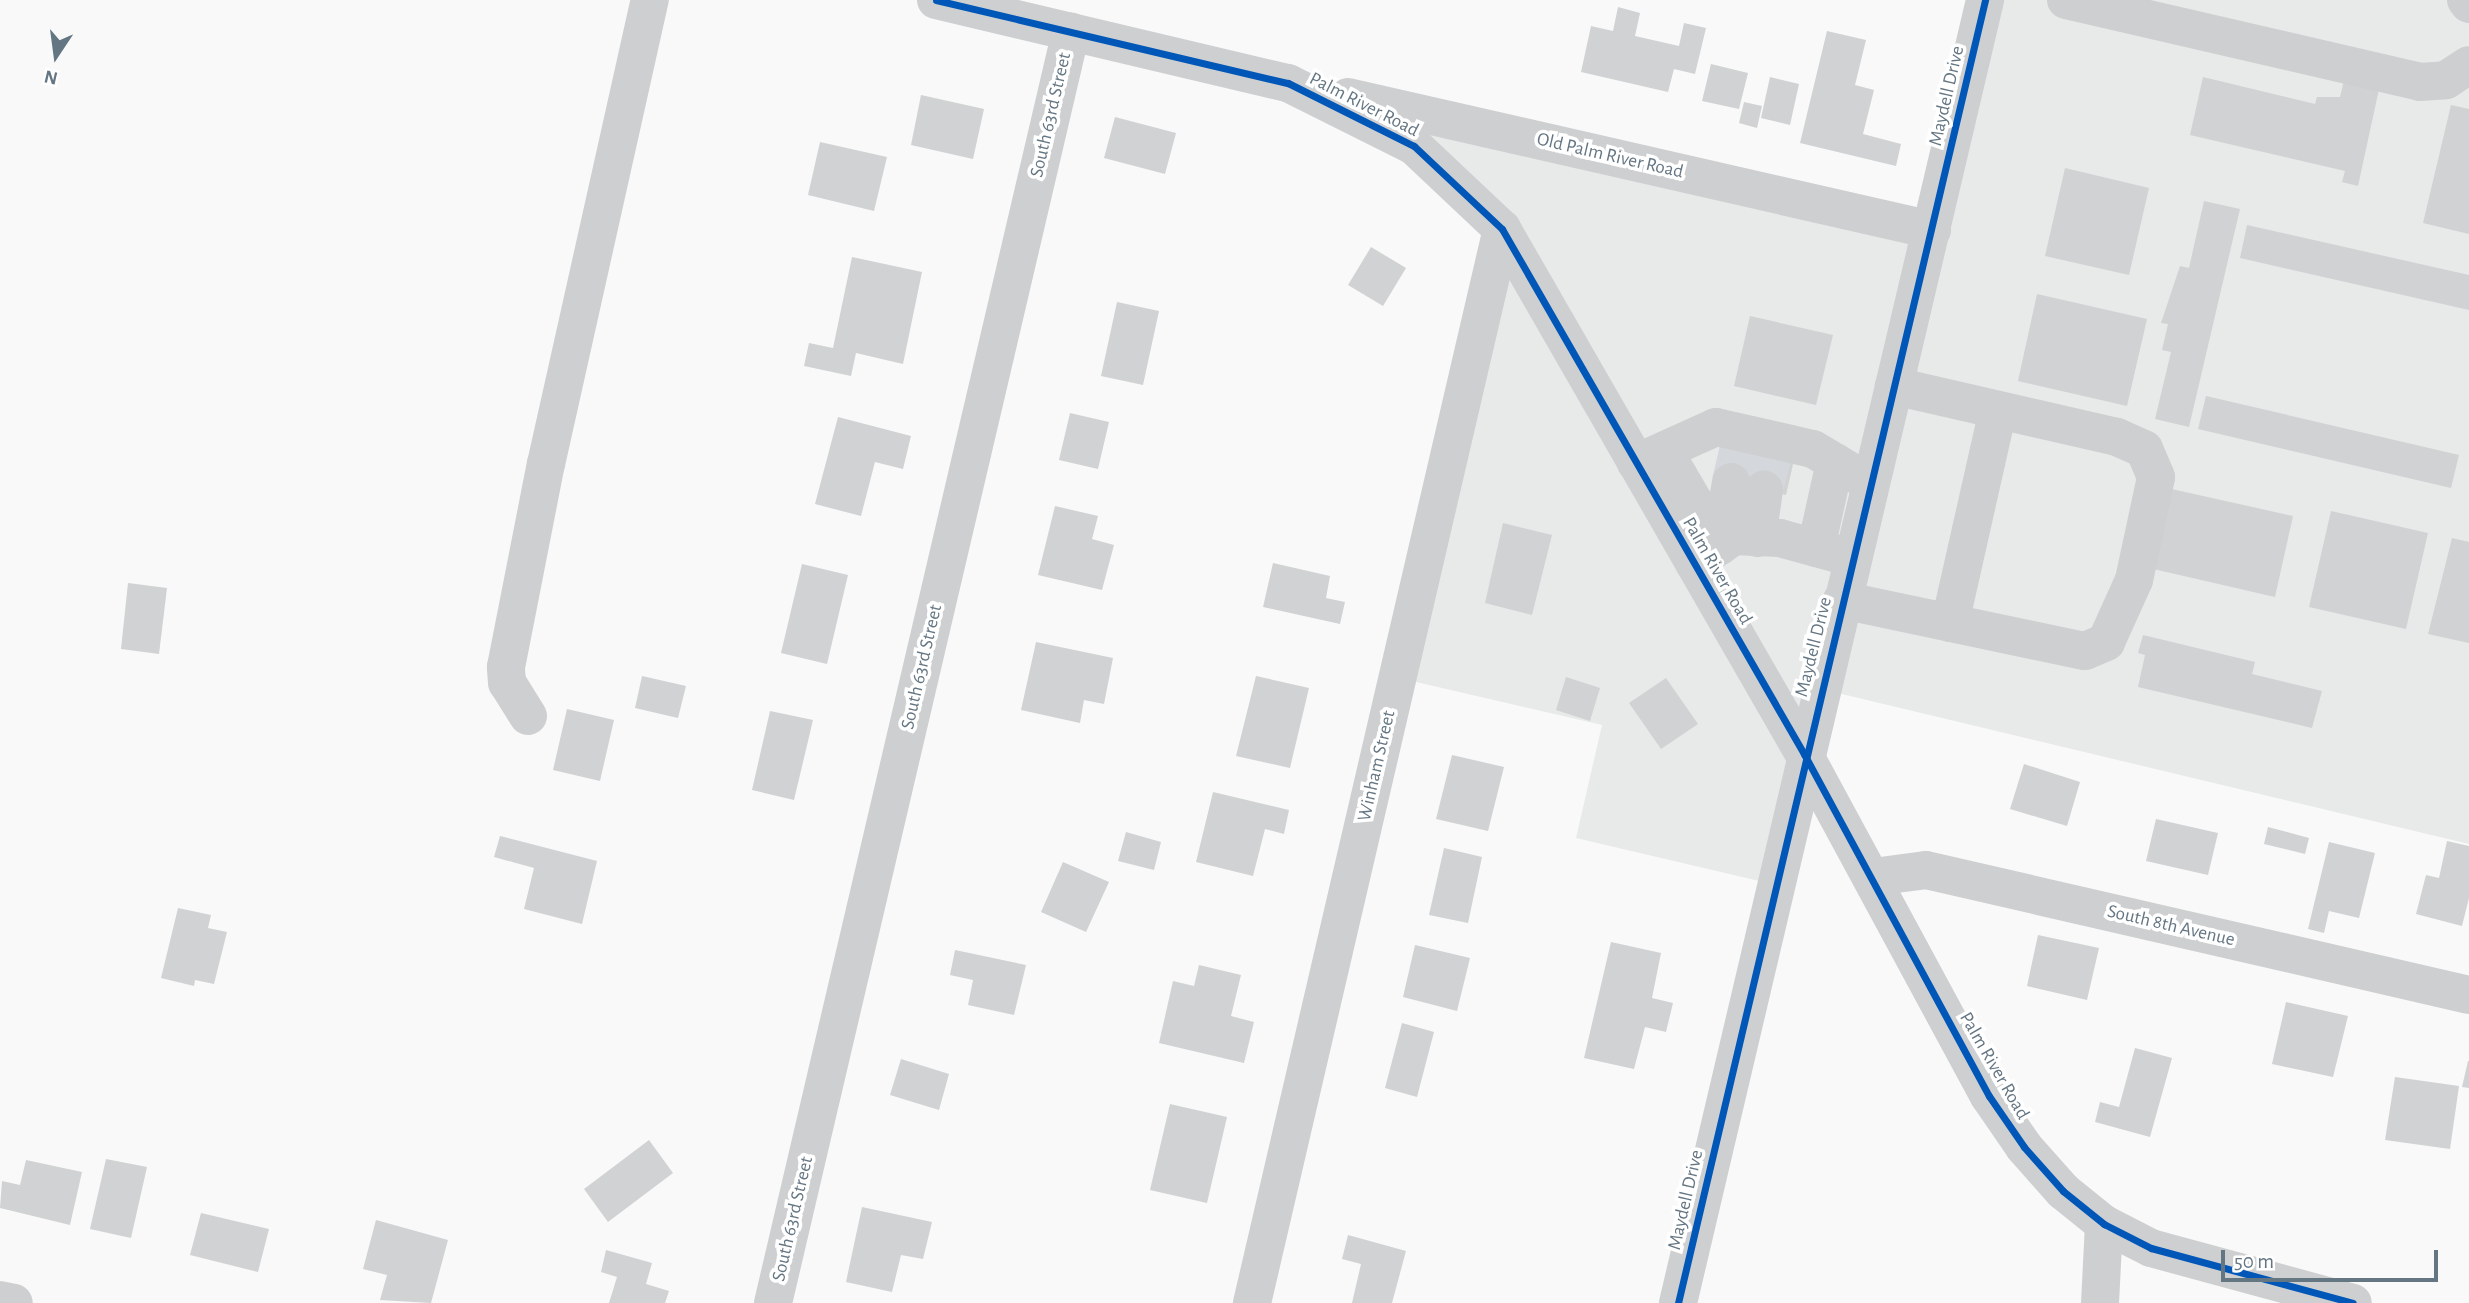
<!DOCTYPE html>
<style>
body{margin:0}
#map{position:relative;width:2469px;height:1303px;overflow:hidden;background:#f9f9f9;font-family:"Alegreya Sans",sans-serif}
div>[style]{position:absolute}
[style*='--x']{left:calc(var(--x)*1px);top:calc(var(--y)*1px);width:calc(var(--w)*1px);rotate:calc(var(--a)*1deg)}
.built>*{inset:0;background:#e8e9e9}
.building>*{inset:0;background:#d0d2d3}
.minor-tunnel>*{height:38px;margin-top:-19px;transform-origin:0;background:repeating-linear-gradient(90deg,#d4d8dc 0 38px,transparent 0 57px)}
.minor>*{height:38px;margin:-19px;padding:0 19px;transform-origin:19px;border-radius:19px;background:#cecfd0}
.cycleway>*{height:7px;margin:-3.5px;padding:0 3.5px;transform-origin:3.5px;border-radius:3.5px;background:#0057b8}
span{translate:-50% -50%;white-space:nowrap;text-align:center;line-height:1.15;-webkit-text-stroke:7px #fff;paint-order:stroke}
.street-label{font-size:19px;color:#657683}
.north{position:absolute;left:21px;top:21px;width:70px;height:70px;-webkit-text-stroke:5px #fff;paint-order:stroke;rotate:193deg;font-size:19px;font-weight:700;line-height:28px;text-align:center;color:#657683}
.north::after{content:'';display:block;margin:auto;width:24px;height:32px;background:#657683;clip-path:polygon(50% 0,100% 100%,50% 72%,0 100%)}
.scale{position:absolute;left:2221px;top:1250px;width:217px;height:32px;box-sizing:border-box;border:4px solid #657683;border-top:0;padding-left:9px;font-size:21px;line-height:24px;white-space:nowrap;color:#657683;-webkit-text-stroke:5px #fff;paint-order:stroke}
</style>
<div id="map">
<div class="built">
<div style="clip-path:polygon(1987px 0,2469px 0,2469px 844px,1825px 690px)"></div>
<div style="clip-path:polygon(1371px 116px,1930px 230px,1805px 738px,1518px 247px)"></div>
<div style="clip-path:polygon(1504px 239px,1801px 756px,1772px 884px,1576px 838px,1602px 725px,1399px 678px)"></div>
</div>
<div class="building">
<div style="clip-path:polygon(1618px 7px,1640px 13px,1635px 36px,1679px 46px,1684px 23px,1706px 28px,1695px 74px,1674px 69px,1668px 92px,1581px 72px,1591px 26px,1613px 31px)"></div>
<div style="clip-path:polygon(1827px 31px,1866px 40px,1855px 85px,1874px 90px,1863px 134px,1901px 144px,1896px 166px,1800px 143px)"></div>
<div style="clip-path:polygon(1711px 64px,1748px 73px,1739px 109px,1702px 101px)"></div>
<div style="clip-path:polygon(1770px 77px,1799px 84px,1790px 125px,1761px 118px)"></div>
<div style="clip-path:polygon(2203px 77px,2315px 104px,2317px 97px,2340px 97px,2344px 80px,2379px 89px,2358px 186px,2342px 182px,2345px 171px,2190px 135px)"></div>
<div style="clip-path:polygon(921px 95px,984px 109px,973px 159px,911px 145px)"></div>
<div style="clip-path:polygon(1744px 102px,1762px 106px,1757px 128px,1739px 123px)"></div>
<div style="clip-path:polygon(2451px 105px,2469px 109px,2469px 234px,2423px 223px)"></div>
<div style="clip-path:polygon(1115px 117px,1176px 133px,1165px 174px,1104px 158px)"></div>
<div style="clip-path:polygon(820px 142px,887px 157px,874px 211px,808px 195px)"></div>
<div style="clip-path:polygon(2065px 168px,2149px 188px,2129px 275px,2045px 256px)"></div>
<div style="clip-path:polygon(2204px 201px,2240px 209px,2189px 427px,2155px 419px,2171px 352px,2162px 350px,2168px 324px,2161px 323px,2180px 266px,2189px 268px)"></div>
<div style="clip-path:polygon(2247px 225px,2469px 275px,2469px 310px,2240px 258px)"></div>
<div style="clip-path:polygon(1371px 247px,1406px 268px,1383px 306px,1348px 285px)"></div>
<div style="clip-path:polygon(852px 257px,922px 272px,903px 364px,856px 353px,851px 376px,804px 366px,809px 343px,833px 348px)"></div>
<div style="clip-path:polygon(2037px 294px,2147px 319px,2127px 406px,2018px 381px)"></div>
<div style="clip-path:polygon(1117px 302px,1159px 311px,1143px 385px,1101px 376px)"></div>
<div style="clip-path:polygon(1750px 316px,1833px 335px,1816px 405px,1734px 386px)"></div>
<div style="clip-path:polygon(2206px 396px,2459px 455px,2451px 488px,2198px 429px)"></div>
<div style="clip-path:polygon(1070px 413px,1109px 422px,1098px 469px,1059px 460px)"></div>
<div style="clip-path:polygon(838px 417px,911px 436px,903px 469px,875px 462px,861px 516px,815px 504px)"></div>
<div style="clip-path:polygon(1730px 445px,1794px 460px,1786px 495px,1722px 480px)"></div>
<div style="clip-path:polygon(2167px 488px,2293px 516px,2275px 597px,2149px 568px)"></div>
<div style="clip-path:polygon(1055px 506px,1098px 516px,1092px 539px,1114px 545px,1102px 590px,1038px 575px)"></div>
<div style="clip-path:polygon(2331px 511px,2428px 533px,2406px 629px,2309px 607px)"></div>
<div style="clip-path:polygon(1503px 523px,1552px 535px,1532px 615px,1485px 603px)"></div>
<div style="clip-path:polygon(2452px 538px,2469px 542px,2469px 643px,2428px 634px)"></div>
<div style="clip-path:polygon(1273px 563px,1330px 576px,1326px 598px,1345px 602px,1340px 624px,1263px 607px)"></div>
<div style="clip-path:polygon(802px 564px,848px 575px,827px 664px,781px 653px)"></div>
<div style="clip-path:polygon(128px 583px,167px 588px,159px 654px,121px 649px)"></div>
<div style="clip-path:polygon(2143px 635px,2255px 662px,2252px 674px,2322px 691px,2312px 728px,2138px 687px,2145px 655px,2138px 653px)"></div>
<div style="clip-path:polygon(1036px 642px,1113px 658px,1104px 704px,1084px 700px,1080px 723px,1021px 710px)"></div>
<div style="clip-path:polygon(642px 676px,686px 686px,678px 718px,635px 708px)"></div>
<div style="clip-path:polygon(1256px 676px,1309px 688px,1290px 768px,1236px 756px)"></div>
<div style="clip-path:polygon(1566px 677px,1600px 688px,1590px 721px,1556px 710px)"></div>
<div style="clip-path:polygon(1666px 678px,1698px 724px,1661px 749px,1629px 703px)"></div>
<div style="clip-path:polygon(567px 709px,614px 720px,600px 781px,553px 770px)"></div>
<div style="clip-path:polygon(770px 711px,813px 720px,794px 800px,752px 790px)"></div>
<div style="clip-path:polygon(1452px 755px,1504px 767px,1488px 831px,1436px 819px)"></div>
<div style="clip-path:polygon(2024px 764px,2080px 782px,2067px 826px,2010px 809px)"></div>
<div style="clip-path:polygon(1213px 792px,1289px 810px,1284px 834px,1265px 829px,1253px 876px,1196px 862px)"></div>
<div style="clip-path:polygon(2156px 819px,2218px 833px,2208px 875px,2146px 861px)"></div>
<div style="clip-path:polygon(2268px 827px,2309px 838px,2305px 854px,2264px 844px)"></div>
<div style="clip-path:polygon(1126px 832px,1161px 842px,1154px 870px,1118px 861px)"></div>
<div style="clip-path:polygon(500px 836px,597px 861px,582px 924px,524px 909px,534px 868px,494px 857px)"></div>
<div style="clip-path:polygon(2447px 841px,2469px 846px,2469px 898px,2462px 926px,2416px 914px,2426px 875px,2439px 878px)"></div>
<div style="clip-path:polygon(2329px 842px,2375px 853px,2359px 918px,2329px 911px,2324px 933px,2308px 929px)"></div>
<div style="clip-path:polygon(1444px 848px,1482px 857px,1468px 923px,1429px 915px)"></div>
<div style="clip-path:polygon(1063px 862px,1109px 882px,1086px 932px,1041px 912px)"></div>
<div style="clip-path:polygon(178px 908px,211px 915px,208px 928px,227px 932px,214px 984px,195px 980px,194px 986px,161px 978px)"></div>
<div style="clip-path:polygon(2038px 935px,2099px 948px,2087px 1000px,2027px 986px)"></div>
<div style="clip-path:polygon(1611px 942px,1661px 953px,1652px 998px,1673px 1003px,1666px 1032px,1645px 1027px,1634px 1069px,1584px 1058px)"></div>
<div style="clip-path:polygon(1415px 945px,1470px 958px,1457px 1011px,1403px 997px)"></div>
<div style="clip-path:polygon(955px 950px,1026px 965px,1014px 1015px,968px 1005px,973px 980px,950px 975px)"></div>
<div style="clip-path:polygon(1199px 965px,1241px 975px,1231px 1016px,1254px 1022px,1244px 1063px,1159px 1043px,1173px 981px,1194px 986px)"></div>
<div style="clip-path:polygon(2286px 1002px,2348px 1016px,2333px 1077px,2272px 1064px)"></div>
<div style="clip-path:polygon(1402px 1023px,1434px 1032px,1417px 1097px,1385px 1088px)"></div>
<div style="clip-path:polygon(2135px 1048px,2172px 1058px,2150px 1137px,2095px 1122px,2100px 1102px,2119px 1107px)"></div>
<div style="clip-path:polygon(901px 1059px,949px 1074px,939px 1110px,890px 1095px)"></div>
<div style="clip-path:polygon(2468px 1061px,2469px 1061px,2469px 1088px,2462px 1087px)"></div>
<div style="clip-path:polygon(2395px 1077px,2459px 1086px,2450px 1149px,2385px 1140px)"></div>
<div style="clip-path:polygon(1170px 1104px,1227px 1117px,1207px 1203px,1150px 1190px)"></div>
<div style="clip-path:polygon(649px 1140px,673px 1173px,608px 1222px,584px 1189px)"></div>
<div style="clip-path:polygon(106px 1159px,147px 1167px,131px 1238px,90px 1229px)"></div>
<div style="clip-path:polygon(26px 1160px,82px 1172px,70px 1225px,0 1208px,2px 1181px,20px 1185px)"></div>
<div style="clip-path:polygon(862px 1207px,932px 1222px,923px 1259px,901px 1255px,892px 1292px,846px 1282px)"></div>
<div style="clip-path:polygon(201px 1213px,269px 1229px,258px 1272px,190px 1255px)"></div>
<div style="clip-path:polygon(376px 1220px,448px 1240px,431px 1303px,380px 1300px,387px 1275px,363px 1269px)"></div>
<div style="clip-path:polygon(1348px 1235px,1406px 1251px,1392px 1303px,1352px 1303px,1361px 1264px,1342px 1259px)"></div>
<div style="clip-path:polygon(606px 1250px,652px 1263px,646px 1284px,669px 1291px,665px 1303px,609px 1303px,617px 1277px,601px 1272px)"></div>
</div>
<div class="minor-tunnel">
<div style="--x:1731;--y:482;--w:36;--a:-77"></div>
<div style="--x:1764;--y:490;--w:36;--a:-76"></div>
</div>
<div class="minor">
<div style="--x:936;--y:0;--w:362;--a:13.3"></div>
<div style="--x:1288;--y:83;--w:141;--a:26.6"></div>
<div style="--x:1414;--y:146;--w:121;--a:43.3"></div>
<div style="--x:1502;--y:229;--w:606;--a:60.09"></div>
<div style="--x:1804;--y:754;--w:389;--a:61.6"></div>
<div style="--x:1989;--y:1096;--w:62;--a:55.5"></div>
<div style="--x:2024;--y:1147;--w:59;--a:48.4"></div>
<div style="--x:2063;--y:1191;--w:53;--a:38.8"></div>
<div style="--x:2104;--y:1224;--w:53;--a:27.1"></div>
<div style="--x:2151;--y:1248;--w:209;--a:15.2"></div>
<div style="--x:2066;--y:0;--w:363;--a:13"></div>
<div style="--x:2420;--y:82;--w:26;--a:-4"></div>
<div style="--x:2446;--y:80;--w:27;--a:-33"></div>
<div style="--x:2466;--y:0;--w:5;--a:53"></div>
<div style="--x:1348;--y:97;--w:599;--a:12.83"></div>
<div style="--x:1664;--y:451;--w:110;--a:59.5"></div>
<div style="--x:1636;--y:463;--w:88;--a:-24.2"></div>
<div style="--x:1716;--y:427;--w:99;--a:12.8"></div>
<div style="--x:1813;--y:449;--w:66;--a:30.8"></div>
<div style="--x:1757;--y:538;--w:49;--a:-81.7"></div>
<div style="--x:1720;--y:546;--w:65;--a:-80.2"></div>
<div style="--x:1816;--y:548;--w:88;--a:-77.5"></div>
<div style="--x:1694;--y:563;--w:48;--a:-34"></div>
<div style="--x:1734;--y:536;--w:46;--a:2.5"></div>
<div style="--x:1780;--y:538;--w:75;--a:15.5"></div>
<div style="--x:1842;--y:600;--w:248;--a:11.9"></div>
<div style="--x:2085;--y:651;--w:23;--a:-23"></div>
<div style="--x:2106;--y:642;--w:68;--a:-65.7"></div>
<div style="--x:2134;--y:580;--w:105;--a:-77.9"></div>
<div style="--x:2156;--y:477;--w:30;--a:-113"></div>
<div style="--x:2144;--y:449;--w:30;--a:-156"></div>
<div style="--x:2117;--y:437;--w:229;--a:-167.1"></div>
<div style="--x:1950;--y:623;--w:218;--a:-77.3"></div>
<div style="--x:528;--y:716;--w:39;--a:-122"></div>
<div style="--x:507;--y:683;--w:16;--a:-94"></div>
<div style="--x:506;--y:667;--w:207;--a:-78.9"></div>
<div style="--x:546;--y:464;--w:476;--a:-77.4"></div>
<div style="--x:1873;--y:877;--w:53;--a:-7.5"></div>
<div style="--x:1926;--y:870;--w:557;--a:12.96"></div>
<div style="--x:0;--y:1300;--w:14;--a:12"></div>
<div style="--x:773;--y:1303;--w:1306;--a:-76.81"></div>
<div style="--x:1252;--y:1303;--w:1103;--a:-76.9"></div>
<div style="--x:1678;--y:1303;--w:1339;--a:-76.74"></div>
<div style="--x:2100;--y:1303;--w:79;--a:-87.1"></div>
</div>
<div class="cycleway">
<div style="--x:936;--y:0;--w:362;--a:13.3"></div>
<div style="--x:1288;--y:83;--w:141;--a:26.6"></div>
<div style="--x:1414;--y:146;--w:121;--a:43.3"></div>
<div style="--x:1502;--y:229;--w:606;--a:60.09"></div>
<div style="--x:1804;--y:754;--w:389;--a:61.6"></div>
<div style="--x:1989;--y:1096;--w:62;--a:55.5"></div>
<div style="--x:2024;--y:1147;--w:59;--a:48.4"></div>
<div style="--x:2063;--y:1191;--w:53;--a:38.8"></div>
<div style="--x:2104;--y:1224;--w:53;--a:27.1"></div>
<div style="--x:2151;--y:1248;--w:209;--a:15.2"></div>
<div style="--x:1678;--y:1303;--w:1339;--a:-76.74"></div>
</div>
<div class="street-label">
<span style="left:1947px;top:96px;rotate:-77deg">Maydell Drive</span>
<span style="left:1364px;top:105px;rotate:27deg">Palm River Road</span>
<span style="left:1051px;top:115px;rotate:-77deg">South 63rd Street</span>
<span style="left:1610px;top:156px;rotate:13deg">Old Palm River Road</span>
<span style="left:1717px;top:571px;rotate:60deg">Palm River Road</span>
<span style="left:1814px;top:647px;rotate:-76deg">Maydell Drive</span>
<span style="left:922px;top:667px;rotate:-77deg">South 63rd Street</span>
<span style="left:1377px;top:766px;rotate:-77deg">Winham Street</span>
<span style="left:2171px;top:926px;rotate:13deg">South 8th Avenue</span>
<span style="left:1994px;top:1066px;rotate:60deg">Palm River Road</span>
<span style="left:1686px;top:1200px;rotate:-77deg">Maydell Drive</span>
<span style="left:793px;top:1219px;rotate:-77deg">South 63rd Street</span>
</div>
<div class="north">N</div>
<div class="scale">50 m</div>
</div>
